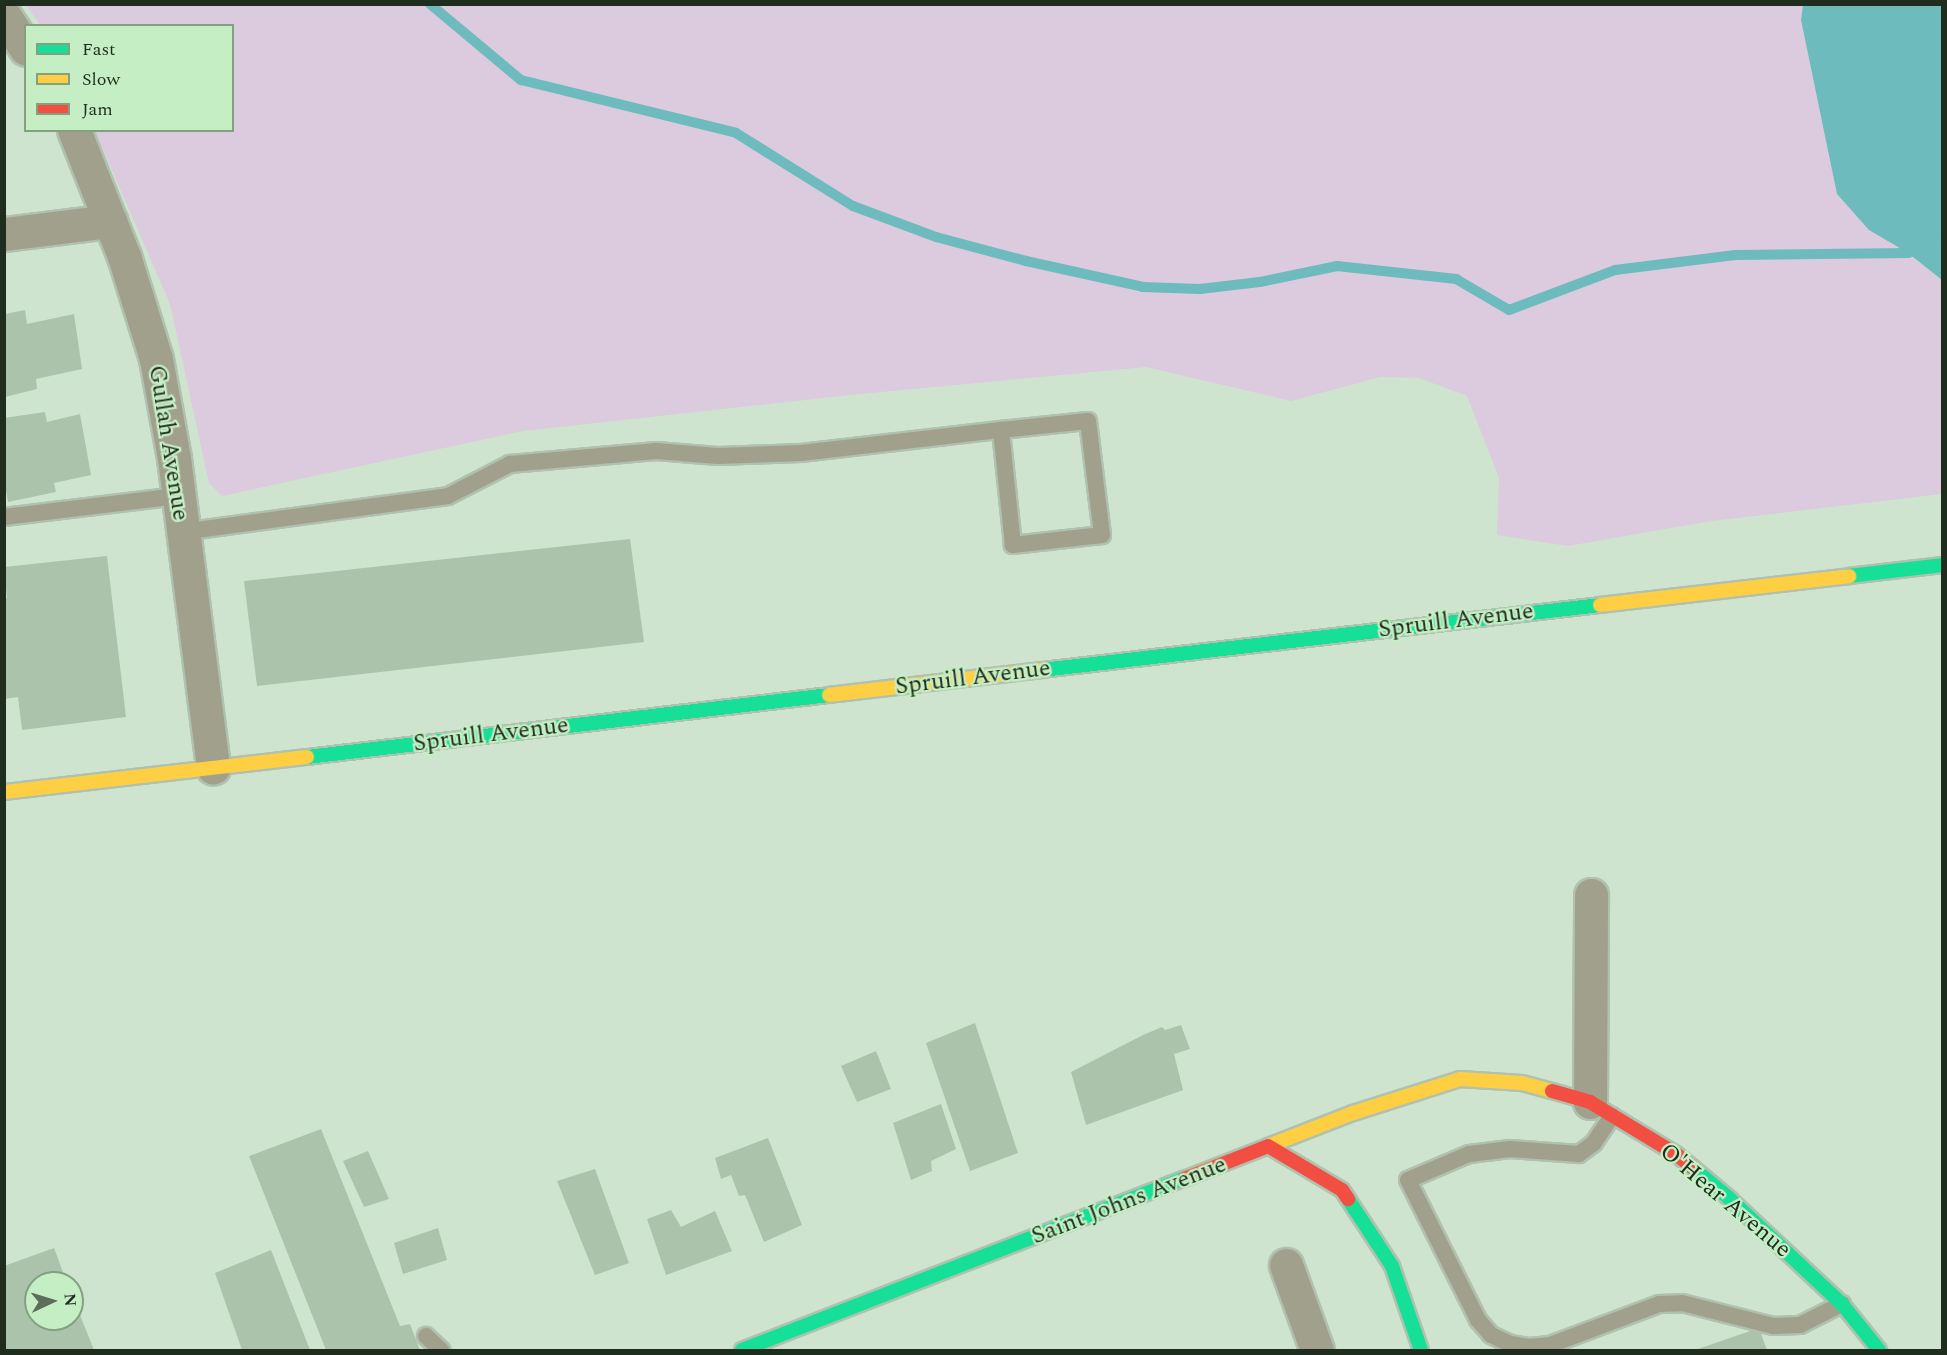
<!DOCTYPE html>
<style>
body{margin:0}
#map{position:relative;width:1947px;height:1355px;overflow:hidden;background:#cee4ce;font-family:Spectral,serif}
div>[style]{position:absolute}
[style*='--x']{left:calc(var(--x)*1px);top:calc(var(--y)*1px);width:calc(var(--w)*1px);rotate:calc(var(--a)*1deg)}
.green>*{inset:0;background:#dccade}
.water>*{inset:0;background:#6dbbbc}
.stream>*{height:10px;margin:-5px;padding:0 5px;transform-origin:5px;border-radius:5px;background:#6dbbbc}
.building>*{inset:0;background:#acc3ab}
.roads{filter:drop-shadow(2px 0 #b0c1b0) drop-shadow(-2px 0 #b0c1b0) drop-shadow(0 2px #b0c1b0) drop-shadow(0 -2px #b0c1b0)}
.lane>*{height:16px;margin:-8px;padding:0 8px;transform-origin:8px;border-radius:8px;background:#a1a08d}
.street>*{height:33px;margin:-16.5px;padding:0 16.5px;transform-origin:16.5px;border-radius:16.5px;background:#a1a08d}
.fast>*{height:14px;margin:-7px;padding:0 7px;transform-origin:7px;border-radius:7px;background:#16e098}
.slow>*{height:14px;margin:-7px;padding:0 7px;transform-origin:7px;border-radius:7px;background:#ffcf43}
.jam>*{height:14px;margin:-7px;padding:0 7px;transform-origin:7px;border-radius:7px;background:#f24e42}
span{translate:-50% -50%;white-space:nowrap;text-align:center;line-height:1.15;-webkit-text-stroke:4.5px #c6eec4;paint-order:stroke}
.street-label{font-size:24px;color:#1e2d1d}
.frame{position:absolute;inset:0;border:6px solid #1e2d1d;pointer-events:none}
.legend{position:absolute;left:24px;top:24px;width:210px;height:108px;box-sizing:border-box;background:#c6eec4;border:2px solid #83a181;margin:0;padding:8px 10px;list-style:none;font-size:18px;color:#1e2d1d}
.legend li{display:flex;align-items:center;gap:12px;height:30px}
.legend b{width:30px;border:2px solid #83a181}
.north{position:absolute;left:24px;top:1271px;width:60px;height:60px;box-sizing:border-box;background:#c6eec4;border:2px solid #83a181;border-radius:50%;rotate:86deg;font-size:16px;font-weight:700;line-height:24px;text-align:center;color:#1e2d1d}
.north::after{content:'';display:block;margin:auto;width:21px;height:27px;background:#5c6d5b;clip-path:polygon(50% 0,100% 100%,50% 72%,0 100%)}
</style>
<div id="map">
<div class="green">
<div style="clip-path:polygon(26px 5px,1803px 5px,1801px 20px,1837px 194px,1869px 230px,1908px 253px,1942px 280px,1942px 494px,1711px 521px,1568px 546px,1497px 535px,1499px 478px,1467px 396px,1419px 378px,1380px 377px,1291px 401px,1146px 367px,850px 395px,523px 431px,222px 496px,209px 483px,170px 304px,95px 131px,232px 130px,232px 26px,40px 25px)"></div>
</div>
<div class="water">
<div style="clip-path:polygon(1803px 5px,1942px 5px,1942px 280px,1908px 253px,1869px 230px,1837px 194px,1801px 20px)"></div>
</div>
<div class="stream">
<div style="--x:430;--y:4;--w:119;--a:39.9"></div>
<div style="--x:521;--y:80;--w:221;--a:13.8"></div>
<div style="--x:736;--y:133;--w:138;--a:32"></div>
<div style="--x:853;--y:206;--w:89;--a:20.5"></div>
<div style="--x:936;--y:237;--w:93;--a:14.9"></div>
<div style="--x:1026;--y:261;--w:120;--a:12.5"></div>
<div style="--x:1143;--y:287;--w:57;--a:2"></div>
<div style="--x:1200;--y:289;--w:60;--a:-6.7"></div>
<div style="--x:1260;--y:282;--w:79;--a:-11.7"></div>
<div style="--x:1337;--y:266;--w:120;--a:6.2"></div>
<div style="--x:1456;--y:279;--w:61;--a:30.3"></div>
<div style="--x:1509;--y:310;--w:113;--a:-20.7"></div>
<div style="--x:1615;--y:270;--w:121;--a:-7.1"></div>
<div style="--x:1735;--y:255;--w:173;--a:-0.7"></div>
<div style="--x:1908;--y:253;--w:36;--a:-19"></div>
</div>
<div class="building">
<div style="clip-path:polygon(25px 310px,27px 324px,74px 314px,82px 369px,36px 379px,37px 389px,5px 397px,5px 314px)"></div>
<div style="clip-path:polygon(45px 412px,47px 422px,80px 414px,91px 475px,54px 483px,56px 492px,8px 502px,4px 479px,4px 418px)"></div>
<div style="clip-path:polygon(630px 539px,644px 642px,257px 686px,244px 581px)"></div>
<div style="clip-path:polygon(107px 556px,126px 717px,22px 730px,18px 697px,4px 699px,4px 598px,7px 598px,4px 567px)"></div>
<div style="clip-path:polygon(975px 1023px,1018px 1153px,970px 1171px,926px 1043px)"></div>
<div style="clip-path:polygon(1181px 1025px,1190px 1049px,1174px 1054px,1183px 1090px,1086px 1125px,1071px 1072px,1143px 1035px,1162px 1027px,1165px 1030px)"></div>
<div style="clip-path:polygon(876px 1051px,891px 1089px,857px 1102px,841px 1066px)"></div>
<div style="clip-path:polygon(941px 1104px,956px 1149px,931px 1161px,932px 1171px,911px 1180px,893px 1123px)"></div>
<div style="clip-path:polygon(321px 1129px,400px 1326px,410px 1324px,420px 1350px,326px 1350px,249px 1156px)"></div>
<div style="clip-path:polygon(768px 1138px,802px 1225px,764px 1242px,745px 1195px,739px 1196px,731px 1175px,721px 1179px,715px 1158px)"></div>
<div style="clip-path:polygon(368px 1151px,389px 1199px,364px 1207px,343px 1161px)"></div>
<div style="clip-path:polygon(595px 1169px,629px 1263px,595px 1275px,557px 1181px)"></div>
<div style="clip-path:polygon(671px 1210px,681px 1227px,715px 1211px,732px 1251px,666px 1275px,647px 1219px)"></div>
<div style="clip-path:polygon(438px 1228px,447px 1260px,403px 1274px,394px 1243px)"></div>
<div style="clip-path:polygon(54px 1248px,67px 1283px,36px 1283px,36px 1319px,72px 1319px,72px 1295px,94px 1350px,4px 1350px,4px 1266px)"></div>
<div style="clip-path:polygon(271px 1250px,310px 1350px,242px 1350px,215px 1273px)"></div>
<div style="clip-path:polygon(1759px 1328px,1767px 1350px,1695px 1350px)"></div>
</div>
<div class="roads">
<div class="lane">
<div style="--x:4;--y:517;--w:175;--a:-6.9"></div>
<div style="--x:182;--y:532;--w:268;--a:-7.7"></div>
<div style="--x:448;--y:496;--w:70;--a:-27.3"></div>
<div style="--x:510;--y:464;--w:147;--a:-5.1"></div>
<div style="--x:656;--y:451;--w:62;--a:4.6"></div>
<div style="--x:718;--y:456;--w:83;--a:-2.1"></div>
<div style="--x:801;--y:453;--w:201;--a:-6.6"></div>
<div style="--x:1001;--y:430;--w:87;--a:-5.9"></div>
<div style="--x:1088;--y:421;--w:115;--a:83"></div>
<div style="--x:1102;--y:535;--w:90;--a:173.6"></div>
<div style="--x:1013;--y:545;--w:116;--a:-96"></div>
<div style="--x:1612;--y:1116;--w:32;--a:124"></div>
<div style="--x:1594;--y:1143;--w:19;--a:144"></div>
<div style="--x:1579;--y:1154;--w:69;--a:-175.9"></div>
<div style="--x:1510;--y:1149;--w:41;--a:173"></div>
<div style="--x:1469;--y:1154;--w:66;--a:156.9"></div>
<div style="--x:1408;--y:1180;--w:157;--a:63.4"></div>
<div style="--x:1478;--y:1320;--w:20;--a:49"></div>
<div style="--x:1491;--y:1335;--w:21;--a:25"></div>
<div style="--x:1510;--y:1344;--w:20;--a:9"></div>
<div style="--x:1530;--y:1347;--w:20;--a:-6"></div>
<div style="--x:1550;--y:1345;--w:116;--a:-20.6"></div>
<div style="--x:1659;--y:1304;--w:23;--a:-2"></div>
<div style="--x:1682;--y:1303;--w:94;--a:14.2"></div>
<div style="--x:1773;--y:1326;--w:27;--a:-2"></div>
<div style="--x:1800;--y:1325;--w:47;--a:-26.6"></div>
<div style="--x:426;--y:1336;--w:21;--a:43"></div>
</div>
<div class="street">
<div style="--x:4;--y:15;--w:40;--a:57.1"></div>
<div style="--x:74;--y:130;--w:136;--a:68.4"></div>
<div style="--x:124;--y:256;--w:108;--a:72.7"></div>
<div style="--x:156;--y:359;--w:101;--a:79.7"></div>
<div style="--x:174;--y:458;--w:312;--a:82.8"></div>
<div style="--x:4;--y:234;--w:107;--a:-7"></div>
<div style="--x:1590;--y:1102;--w:207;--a:-89.7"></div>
<div style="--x:1286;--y:1265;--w:90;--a:70"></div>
</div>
<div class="fast">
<div style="--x:1849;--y:576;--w:94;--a:-6.7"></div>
<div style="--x:1042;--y:670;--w:562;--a:-6.64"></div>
<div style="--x:307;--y:757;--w:526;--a:-6.77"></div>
<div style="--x:1692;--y:1167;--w:50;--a:40.1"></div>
<div style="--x:1730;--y:1199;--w:154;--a:43.2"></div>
<div style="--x:1842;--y:1304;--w:59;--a:51.2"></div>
<div style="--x:1348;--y:1199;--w:80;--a:56.7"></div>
<div style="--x:1392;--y:1266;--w:89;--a:71"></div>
<div style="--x:742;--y:1350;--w:474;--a:-21.2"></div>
</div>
<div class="slow">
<div style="--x:1600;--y:605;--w:251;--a:-6.6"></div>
<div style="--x:829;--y:695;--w:214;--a:-6.7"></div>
<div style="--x:4;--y:792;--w:305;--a:-6.6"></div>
<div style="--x:1268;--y:1146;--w:91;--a:-21.2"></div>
<div style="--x:1353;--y:1113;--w:112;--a:-17.6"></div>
<div style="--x:1460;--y:1079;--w:62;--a:3.7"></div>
<div style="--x:1522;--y:1083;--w:31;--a:15"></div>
</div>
<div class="jam">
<div style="--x:1552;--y:1091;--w:40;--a:16"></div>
<div style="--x:1590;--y:1102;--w:100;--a:31.2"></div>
<div style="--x:1676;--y:1154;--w:21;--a:39"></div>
<div style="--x:1184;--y:1179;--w:90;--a:-21.4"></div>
<div style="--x:1268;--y:1146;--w:86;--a:30.7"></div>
<div style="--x:1342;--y:1190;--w:11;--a:56"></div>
</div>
</div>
<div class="street-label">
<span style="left:168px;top:443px;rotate:81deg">Gullah Avenue</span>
<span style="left:1456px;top:621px;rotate:-7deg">Spruill Avenue</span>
<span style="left:973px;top:678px;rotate:-7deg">Spruill Avenue</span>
<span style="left:491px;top:735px;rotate:-7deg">Spruill Avenue</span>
<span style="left:1129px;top:1201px;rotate:-21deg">Saint Johns Avenue</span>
<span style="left:1725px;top:1201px;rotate:40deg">O'Hear Avenue</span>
</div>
<div class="frame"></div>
<ul class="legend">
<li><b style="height:8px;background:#16e098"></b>Fast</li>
<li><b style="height:8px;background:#ffcf43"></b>Slow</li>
<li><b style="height:8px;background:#f24e42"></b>Jam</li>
</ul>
<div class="north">N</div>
</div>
